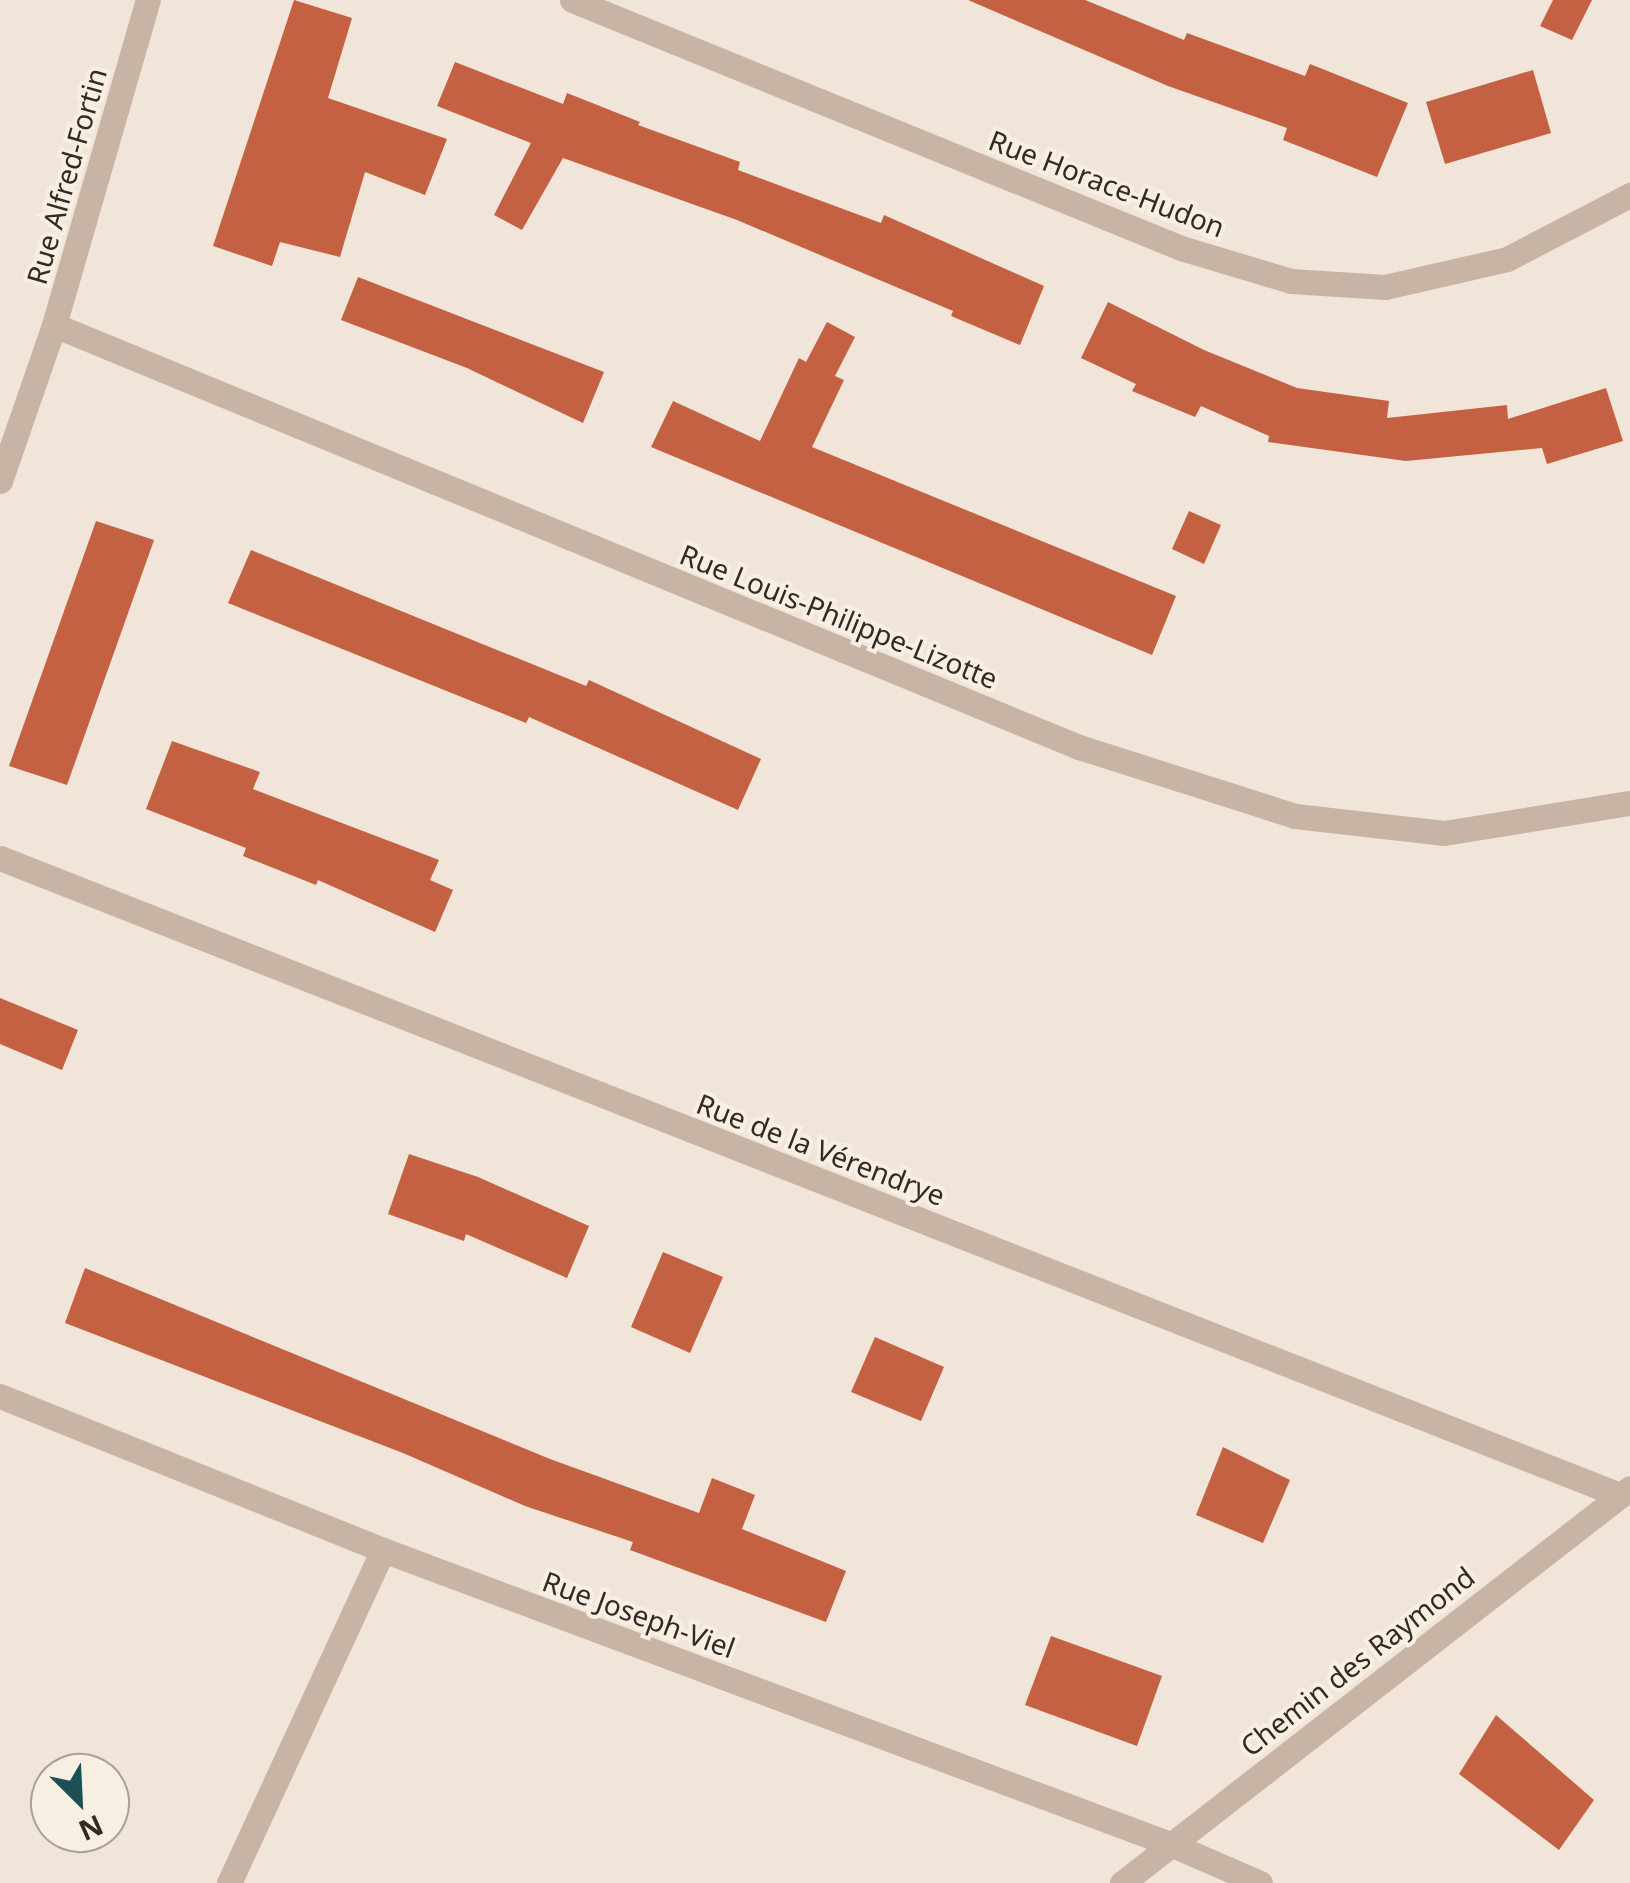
<!DOCTYPE html>
<meta charset="utf-8">
<style>
body{margin:0}
#map{position:relative;width:1630px;height:1883px;overflow:hidden;background:#f0e5d8;font-family:"Noto Sans",sans-serif}
div>[style]{position:absolute}
[style*='--x']{left:calc(var(--x)*1px);top:calc(var(--y)*1px);width:calc(var(--w)*1px);rotate:calc(var(--a)*1deg)}
.building>*{inset:0;background:#c46142}
.minor>*{height:25px;margin:-12.5px;padding:0 12.5px;transform-origin:12.5px;border-radius:12.5px;background:#c8b4a4}
span{translate:-50% -50%;white-space:nowrap;text-align:center;line-height:1.15;-webkit-text-stroke:8px #f8efe3;paint-order:stroke}
.street-label{font-size:28px;color:#332a26}
.north{position:absolute;left:30px;top:1753px;width:100px;height:100px;box-sizing:border-box;background:#f8efe3;border:2px solid #a9a097;border-radius:50%;rotate:156deg;font-size:28px;font-weight:700;line-height:40px;text-align:center;color:#332a26}
.north::after{content:'';display:block;margin:auto;width:35px;height:45px;background:#1c5054;clip-path:polygon(50% 0,100% 100%,50% 72%,0 100%)}
</style>
<div id="map">
<div class="building">
<div style="clip-path:polygon(294px 0,352px 18px,328px 98px,447px 139px,425px 195px,365px 172px,340px 257px,280px 242px,272px 266px,213px 246px)"></div>
<div style="clip-path:polygon(968px 0,1085px 0,1184px 40px,1187px 33px,1305px 76px,1310px 64px,1408px 103px,1377px 177px,1283px 140px,1287px 128px,1168px 86px)"></div>
<div style="clip-path:polygon(1553px 0,1592px 0,1572px 40px,1540px 26px)"></div>
<div style="clip-path:polygon(455px 62px,563px 104px,567px 93px,640px 122px,638px 125px,740px 162px,738px 170px,881px 223px,884px 215px,1044px 286px,1020px 345px,951px 316px,953px 311px,737px 220px,563px 158px,522px 230px,494px 215px,531px 143px,437px 106px)"></div>
<div style="clip-path:polygon(1533px 70px,1551px 133px,1445px 164px,1426px 102px)"></div>
<div style="clip-path:polygon(358px 277px,604px 372px,583px 423px,467px 368px,341px 320px)"></div>
<div style="clip-path:polygon(1108px 302px,1204px 350px,1297px 388px,1389px 401px,1387px 418px,1507px 405px,1508px 419px,1606px 388px,1623px 441px,1547px 464px,1542px 448px,1406px 461px,1268px 442px,1269px 436px,1201px 406px,1195px 417px,1132px 391px,1136px 384px,1081px 358px)"></div>
<div style="clip-path:polygon(827px 322px,855px 337px,835px 376px,844px 380px,812px 447px,1176px 596px,1152px 655px,651px 447px,673px 401px,760px 441px,799px 358px,806px 362px)"></div>
<div style="clip-path:polygon(1189px 511px,1221px 525px,1204px 564px,1172px 549px)"></div>
<div style="clip-path:polygon(96px 521px,154px 540px,67px 785px,9px 766px)"></div>
<div style="clip-path:polygon(251px 550px,586px 686px,589px 680px,761px 759px,738px 810px,529px 717px,526px 723px,228px 603px)"></div>
<div style="clip-path:polygon(172px 741px,260px 772px,253px 789px,439px 860px,430px 880px,453px 890px,435px 932px,318px 880px,316px 885px,243px 856px,246px 848px,146px 809px)"></div>
<div style="clip-path:polygon(0 998px,78px 1030px,62px 1070px,0 1044px)"></div>
<div style="clip-path:polygon(409px 1154px,478px 1177px,589px 1226px,567px 1278px,466px 1234px,464px 1241px,388px 1214px)"></div>
<div style="clip-path:polygon(663px 1252px,723px 1277px,690px 1353px,631px 1327px)"></div>
<div style="clip-path:polygon(85px 1268px,550px 1459px,699px 1513px,712px 1478px,755px 1495px,742px 1529px,846px 1571px,826px 1622px,630px 1550px,633px 1542px,525px 1506px,403px 1453px,65px 1323px)"></div>
<div style="clip-path:polygon(875px 1337px,944px 1367px,921px 1421px,851px 1392px)"></div>
<div style="clip-path:polygon(1223px 1447px,1290px 1480px,1263px 1543px,1196px 1515px)"></div>
<div style="clip-path:polygon(1051px 1636px,1162px 1676px,1137px 1746px,1025px 1705px)"></div>
<div style="clip-path:polygon(1496px 1715px,1594px 1800px,1559px 1850px,1459px 1774px)"></div>
</div>
<div class="minor">
<div style="--x:572;--y:0;--w:658;--a:22.16"></div>
<div style="--x:1181;--y:248;--w:115;--a:16.7"></div>
<div style="--x:1291;--y:281;--w:94;--a:3.7"></div>
<div style="--x:1385;--y:287;--w:125;--a:-12.9"></div>
<div style="--x:1507;--y:259;--w:139;--a:-27.5"></div>
<div style="--x:54;--y:325;--w:1108;--a:22.38"></div>
<div style="--x:1079;--y:747;--w:227;--a:17.7"></div>
<div style="--x:1295;--y:816;--w:150;--a:6.5"></div>
<div style="--x:1444;--y:833;--w:188;--a:-9.2"></div>
<div style="--x:0;--y:481;--w:165;--a:-70.9"></div>
<div style="--x:54;--y:325;--w:338;--a:-73.9"></div>
<div style="--x:0;--y:858;--w:1741;--a:21.47"></div>
<div style="--x:0;--y:1396;--w:413;--a:21.9"></div>
<div style="--x:383;--y:1550;--w:840;--a:20.48"></div>
<div style="--x:1170;--y:1844;--w:98;--a:23.4"></div>
<div style="--x:229;--y:1883;--w:367;--a:-65.2"></div>
<div style="--x:1122;--y:1883;--w:643;--a:-37.87"></div>
</div>
<div class="street-label">
<span style="left:66px;top:176px;rotate:-74deg">Rue Alfred-Fortin</span>
<span style="left:1107px;top:183px;rotate:21deg">Rue Horace-Hudon</span>
<span style="left:839px;top:616px;rotate:22deg">Rue Louis-Philippe-Lizotte</span>
<span style="left:821px;top:1149px;rotate:21deg">Rue de la Vérendrye</span>
<span style="left:639px;top:1614px;rotate:20deg">Rue Joseph-Viel</span>
<span style="left:1357px;top:1661px;rotate:-38deg">Chemin des Raymond</span>
</div>
<div class="north">N</div>
</div>
